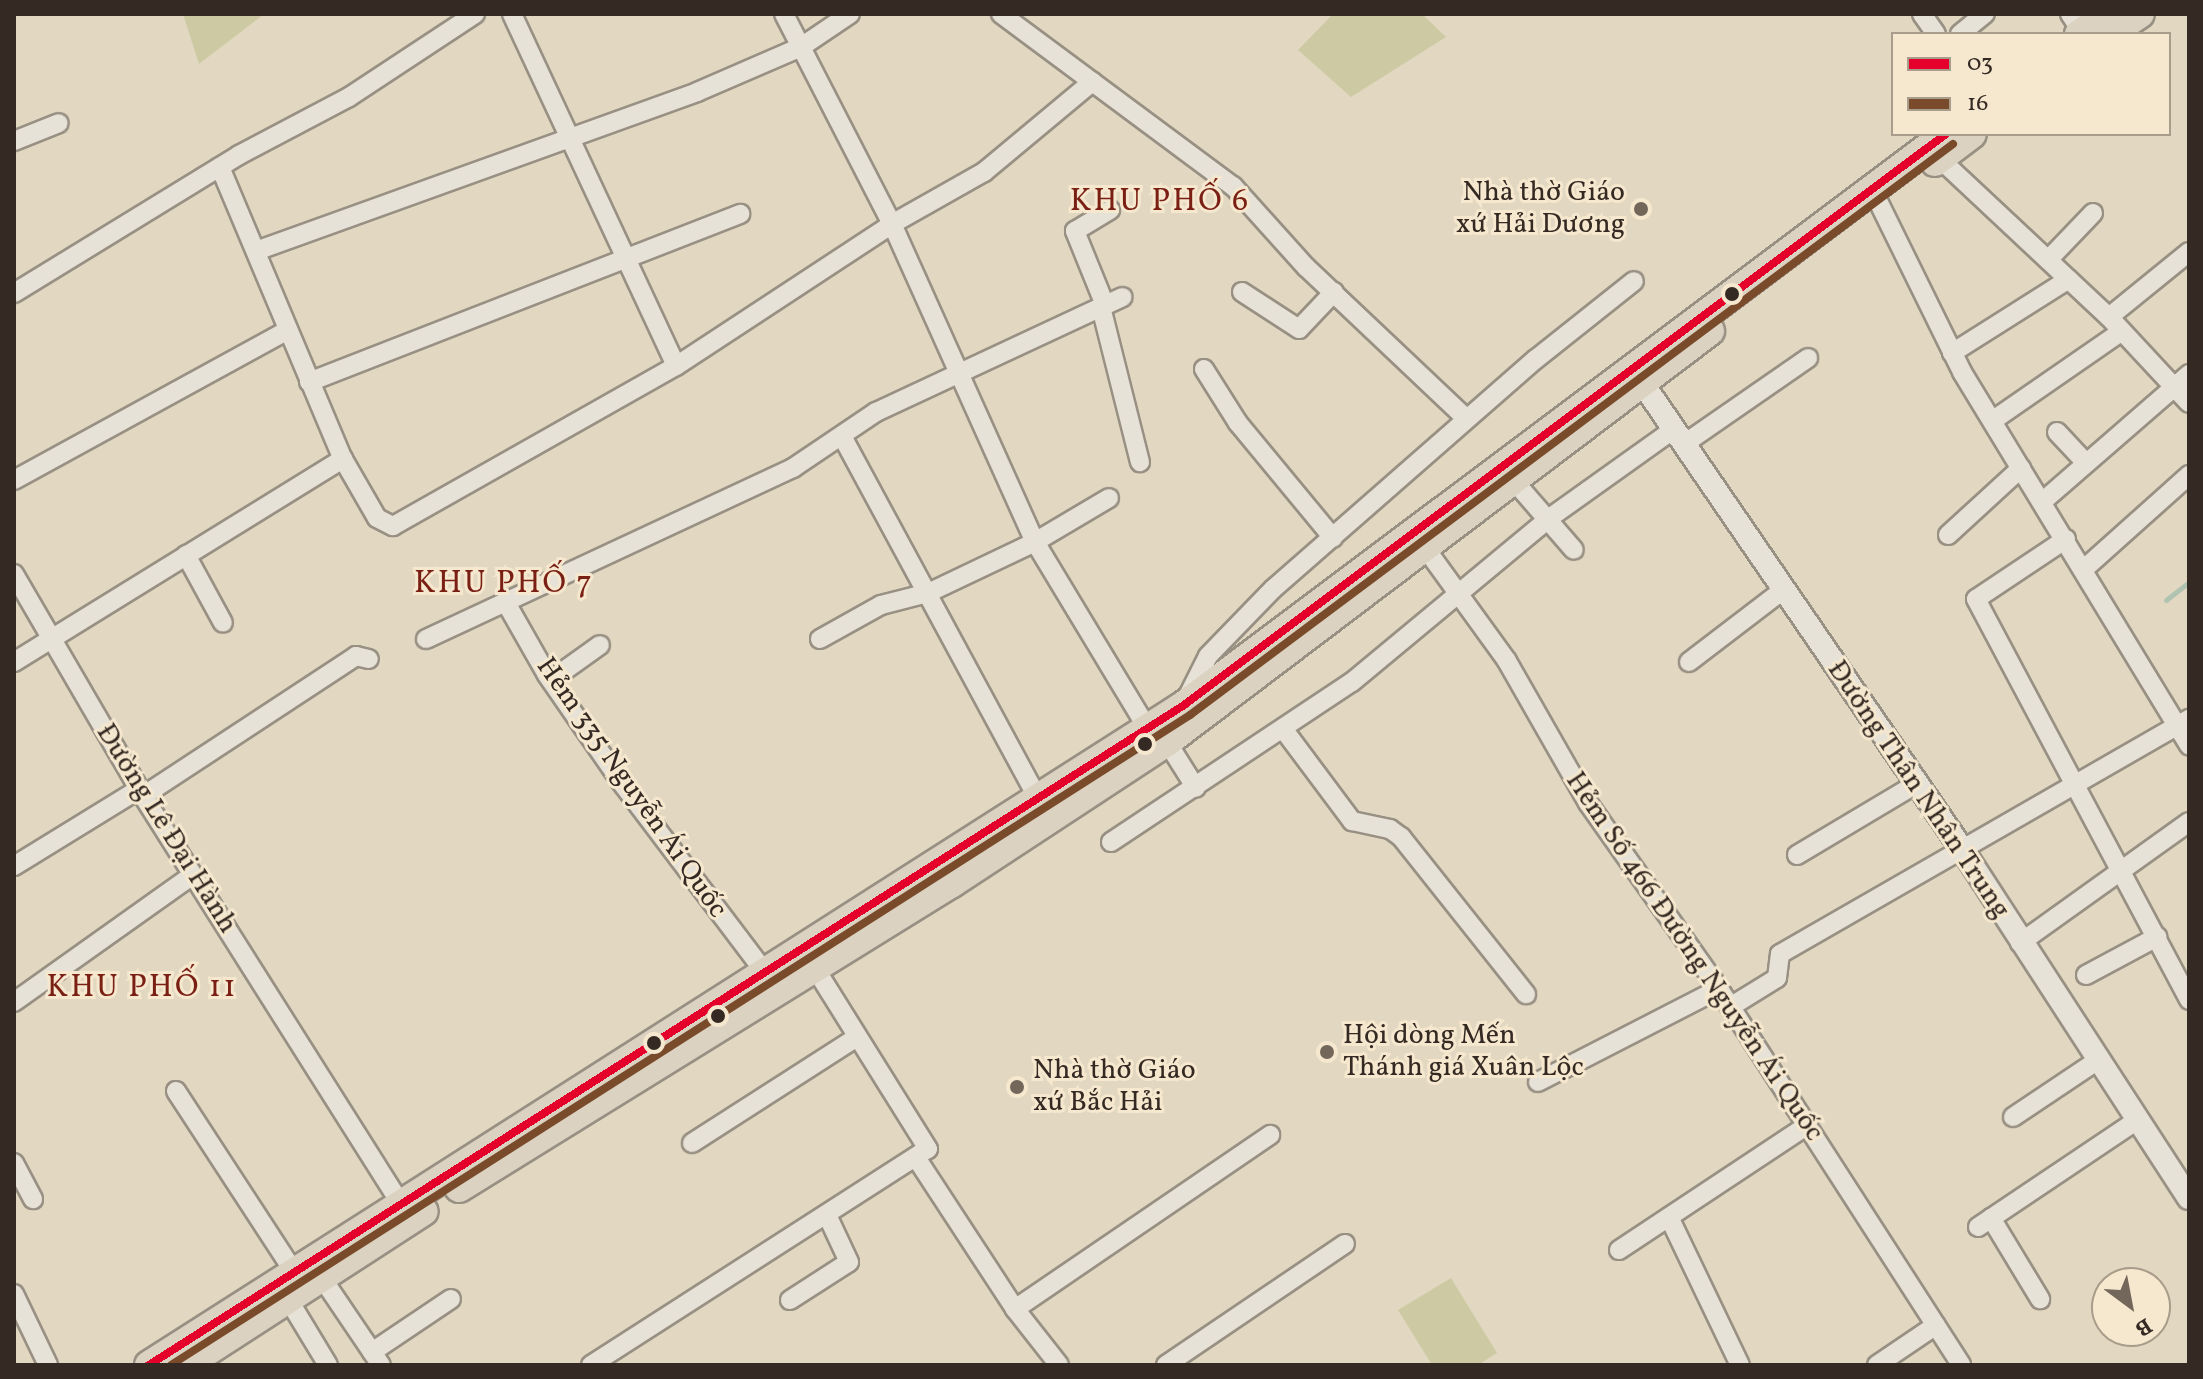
<!DOCTYPE html>
<meta charset="utf-8">
<style>
body{margin:0}
#map{position:relative;width:2203px;height:1379px;overflow:hidden;background:#e2d7c1;font-family:Vollkorn,serif}
div>[style]{position:absolute}
[style*='--x']{left:calc(var(--x)*1px);top:calc(var(--y)*1px);width:calc(var(--w)*1px);rotate:calc(var(--a)*1deg)}
.green>*{inset:0;background:#cdcaa3}
.stream>*{height:5px;margin:-2.5px;padding:0 2.5px;transform-origin:2.5px;border-radius:2.5px;background:#b0c3b0}
.roads{filter:drop-shadow(2px 0 #989083) drop-shadow(-2px 0 #989083) drop-shadow(0 2px #989083) drop-shadow(0 -2px #989083)}
.minor>*{height:18px;margin:-9px;padding:0 9px;transform-origin:9px;border-radius:9px;background:#e7e2d7}
.tertiary>*{height:22px;margin:-11px;padding:0 11px;transform-origin:11px;border-radius:11px;background:#e7e2d7}
.primary>*{height:28px;margin:-14px;padding:0 14px;transform-origin:14px;border-radius:14px;background:#dbd2c2}
.bus-1>*{height:8px;margin:-4px;padding:0 4px;transform-origin:4px;border-radius:4px;background:#e4002b}
.bus-2>*{height:8px;margin:-4px;padding:0 4px;transform-origin:4px;border-radius:4px;background:#7a4b2a}
.dots>*{width:22px;height:22px;translate:-50% -50%;box-sizing:border-box;border:4px solid #f5e8ce;border-radius:50%}
span{translate:-50% -50%;white-space:nowrap;text-align:center;line-height:1.15;-webkit-text-stroke:6px #f5e8ce;paint-order:stroke}
.poi-label{font-size:28px;color:#352a23}
.right{translate:-100% -50%;text-align:right}
.left{translate:0 -50%;text-align:left}
.street-label{font-size:28px;color:#352a23}
.quarter-label{font-size:32px;color:#7a1f14;letter-spacing:2px}
.frame{position:absolute;inset:0;border:16px solid #352a23;pointer-events:none}
.legend{position:absolute;left:1891px;top:32px;width:280px;height:104px;box-sizing:border-box;background:#f5e8ce;border:2px solid #a89c8a;margin:0;padding:10px 14px;list-style:none;font-size:24px;color:#352a23}
.legend li{display:flex;align-items:center;gap:16px;height:40px}
.legend b{width:40px;border:2px solid #a89c8a}
.north{position:absolute;left:2091px;top:1267px;width:80px;height:80px;box-sizing:border-box;background:#f5e8ce;border:2px solid #a89c8a;border-radius:50%;rotate:148deg;font-size:22px;font-weight:700;line-height:32px;text-align:center;color:#352a23}
.north::after{content:'';display:block;margin:auto;width:28px;height:36px;background:#72675a;clip-path:polygon(50% 0,100% 100%,50% 72%,0 100%)}
</style>
<div id="map">
<div class="green">
<div style="clip-path:polygon(183px 14px,264px 14px,199px 64px)"></div>
<div style="clip-path:polygon(1333px 14px,1422px 14px,1446px 37px,1351px 97px,1298px 50px)"></div>
<div style="clip-path:polygon(1451px 1278px,1497px 1353px,1478px 1365px,1432px 1365px,1398px 1310px)"></div>
</div>
<div class="stream">
<div style="--x:2166;--y:600;--w:29;--a:-38"></div>
</div>
<div class="roads">
<div class="minor">
<div style="--x:512;--y:14;--w:388;--a:65"></div>
<div style="--x:784;--y:14;--w:236;--a:62.8"></div>
<div style="--x:892;--y:224;--w:349;--a:65.8"></div>
<div style="--x:1035;--y:542;--w:218;--a:58.9"></div>
<div style="--x:1001;--y:14;--w:289;--a:36.6"></div>
<div style="--x:1233;--y:186;--w:109;--a:48"></div>
<div style="--x:1306;--y:267;--w:221;--a:43.4"></div>
<div style="--x:1922;--y:14;--w:24;--a:55"></div>
<div style="--x:2070;--y:14;--w:22;--a:56"></div>
<div style="--x:1960;--y:34;--w:32;--a:-39"></div>
<div style="--x:14;--y:141;--w:48;--a:-21.8"></div>
<div style="--x:1940;--y:159;--w:231;--a:43.1"></div>
<div style="--x:2109;--y:317;--w:117;--a:47.1"></div>
<div style="--x:220;--y:167;--w:317;--a:67.2"></div>
<div style="--x:343;--y:459;--w:68;--a:60"></div>
<div style="--x:377;--y:518;--w:18;--a:27"></div>
<div style="--x:393;--y:526;--w:325;--a:-29.5"></div>
<div style="--x:676;--y:366;--w:258;--a:-33.3"></div>
<div style="--x:892;--y:224;--w:106;--a:-29.5"></div>
<div style="--x:984;--y:172;--w:141;--a:-39.8"></div>
<div style="--x:1879;--y:203;--w:188;--a:63.8"></div>
<div style="--x:1962;--y:372;--w:437;--a:58.7"></div>
<div style="--x:256;--y:251;--w:469;--a:-19.8"></div>
<div style="--x:697;--y:92;--w:113;--a:-23.4"></div>
<div style="--x:801;--y:47;--w:59;--a:-34"></div>
<div style="--x:2048;--y:260;--w:65;--a:-46.2"></div>
<div style="--x:1242;--y:292;--w:68;--a:33"></div>
<div style="--x:1299;--y:329;--w:51;--a:-46.6"></div>
<div style="--x:14;--y:293;--w:264;--a:-31.5"></div>
<div style="--x:239;--y:155;--w:124;--a:-27.8"></div>
<div style="--x:349;--y:97;--w:151;--a:-33.4"></div>
<div style="--x:1105;--y:305;--w:80;--a:-112.1"></div>
<div style="--x:1075;--y:231;--w:41;--a:-31"></div>
<div style="--x:1101;--y:307;--w:160;--a:75.9"></div>
<div style="--x:2109;--y:317;--w:103;--a:-39.1"></div>
<div style="--x:1952;--y:353;--w:138;--a:-32.3"></div>
<div style="--x:1204;--y:369;--w:64;--a:57.8"></div>
<div style="--x:1238;--y:423;--w:149;--a:50.4"></div>
<div style="--x:309;--y:382;--w:463;--a:-21.3"></div>
<div style="--x:1992;--y:421;--w:158;--a:-34.7"></div>
<div style="--x:2057;--y:432;--w:42;--a:46.9"></div>
<div style="--x:843;--y:438;--w:409;--a:61.6"></div>
<div style="--x:1684;--y:444;--w:151;--a:-34.7"></div>
<div style="--x:14;--y:480;--w:312;--a:-28.7"></div>
<div style="--x:1514;--y:481;--w:91;--a:49"></div>
<div style="--x:2042;--y:502;--w:195;--a:-41"></div>
<div style="--x:1948;--y:535;--w:99;--a:-42.5"></div>
<div style="--x:2066;--y:539;--w:108;--a:146.3"></div>
<div style="--x:1976;--y:599;--w:454;--a:62"></div>
<div style="--x:1426;--y:549;--w:138;--a:54.1"></div>
<div style="--x:1507;--y:661;--w:163;--a:60.3"></div>
<div style="--x:1588;--y:803;--w:228;--a:54.8"></div>
<div style="--x:1719;--y:989;--w:447;--a:57.2"></div>
<div style="--x:186;--y:555;--w:77;--a:61.4"></div>
<div style="--x:2084;--y:569;--w:141;--a:-41.8"></div>
<div style="--x:14;--y:574;--w:257;--a:59.8"></div>
<div style="--x:143;--y:796;--w:481;--a:57.7"></div>
<div style="--x:505;--y:601;--w:85;--a:60.4"></div>
<div style="--x:547;--y:675;--w:130;--a:55.3"></div>
<div style="--x:621;--y:782;--w:237;--a:52.9"></div>
<div style="--x:426;--y:639;--w:405;--a:-25"></div>
<div style="--x:793;--y:468;--w:100;--a:-34"></div>
<div style="--x:876;--y:412;--w:272;--a:-25"></div>
<div style="--x:820;--y:639;--w:70;--a:-29.1"></div>
<div style="--x:881;--y:605;--w:49;--a:-14.3"></div>
<div style="--x:928;--y:593;--w:119;--a:-25.5"></div>
<div style="--x:1035;--y:542;--w:86;--a:-30.7"></div>
<div style="--x:14;--y:662;--w:387;--a:-31.7"></div>
<div style="--x:1689;--y:662;--w:117;--a:-37.4"></div>
<div style="--x:551;--y:680;--w:60;--a:-35.5"></div>
<div style="--x:1186;--y:700;--w:49;--a:-63.4"></div>
<div style="--x:1208;--y:656;--w:93;--a:-45.9"></div>
<div style="--x:1273;--y:589;--w:349;--a:-41.2"></div>
<div style="--x:1536;--y:359;--w:125;--a:-38.5"></div>
<div style="--x:1284;--y:730;--w:114;--a:53.2"></div>
<div style="--x:1352;--y:821;--w:39;--a:12"></div>
<div style="--x:1390;--y:829;--w:14;--a:36"></div>
<div style="--x:1401;--y:837;--w:201;--a:51.5"></div>
<div style="--x:1167;--y:742;--w:54;--a:57.8"></div>
<div style="--x:143;--y:796;--w:255;--a:-33.3"></div>
<div style="--x:356;--y:656;--w:13;--a:13"></div>
<div style="--x:1111;--y:842;--w:289;--a:-33.6"></div>
<div style="--x:1352;--y:682;--w:255;--a:-39.7"></div>
<div style="--x:1548;--y:519;--w:155;--a:-35.5"></div>
<div style="--x:1797;--y:855;--w:141;--a:-30.8"></div>
<div style="--x:14;--y:866;--w:147;--a:-31.6"></div>
<div style="--x:2020;--y:943;--w:208;--a:-35.6"></div>
<div style="--x:2086;--y:975;--w:81;--a:-28.2"></div>
<div style="--x:14;--y:1002;--w:219;--a:-35.4"></div>
<div style="--x:1730;--y:1007;--w:55;--a:-31.7"></div>
<div style="--x:1777;--y:978;--w:24;--a:-83"></div>
<div style="--x:1780;--y:954;--w:472;--a:-29.9"></div>
<div style="--x:1538;--y:1082;--w:203;--a:-27.2"></div>
<div style="--x:176;--y:1091;--w:216;--a:56.9"></div>
<div style="--x:2013;--y:1117;--w:102;--a:-33.8"></div>
<div style="--x:692;--y:1143;--w:196;--a:-32.7"></div>
<div style="--x:917;--y:1159;--w:179;--a:56.8"></div>
<div style="--x:1015;--y:1309;--w:71;--a:51.8"></div>
<div style="--x:14;--y:1163;--w:41;--a:62.2"></div>
<div style="--x:1669;--y:1217;--w:164;--a:64.4"></div>
<div style="--x:1991;--y:1218;--w:95;--a:58.8"></div>
<div style="--x:1978;--y:1227;--w:192;--a:-33.9"></div>
<div style="--x:1619;--y:1250;--w:224;--a:-33.5"></div>
<div style="--x:322;--y:1278;--w:105;--a:55.9"></div>
<div style="--x:14;--y:1294;--w:79;--a:64.4"></div>
<div style="--x:288;--y:1299;--w:77;--a:58.8"></div>
<div style="--x:790;--y:1300;--w:70;--a:-32.8"></div>
<div style="--x:849;--y:1262;--w:50;--a:-115"></div>
<div style="--x:1015;--y:1309;--w:309;--a:-34.3"></div>
<div style="--x:372;--y:1352;--w:95;--a:-33.9"></div>
<div style="--x:591;--y:1365;--w:400;--a:-32.7"></div>
<div style="--x:928;--y:1149;--w:213;--a:-122"></div>
<div style="--x:1166;--y:1365;--w:216;--a:-34.1"></div>
<div style="--x:1877;--y:1365;--w:71;--a:-34.1"></div>
</div>
<div class="tertiary">
<div style="--x:1643;--y:384;--w:564;--a:55.55"></div>
<div style="--x:1962;--y:849;--w:416;--a:57"></div>
</div>
<div class="primary">
<div style="--x:2079;--y:34;--w:36;--a:-34"></div>
<div style="--x:2110;--y:34;--w:36;--a:-34"></div>
<div style="--x:1935;--y:162;--w:46;--a:-37.1"></div>
<div style="--x:459;--y:1188;--w:580;--a:-31.74"></div>
<div style="--x:952;--y:883;--w:257;--a:-33.3"></div>
<div style="--x:1167;--y:742;--w:681;--a:-37.12"></div>
<div style="--x:149;--y:1365;--w:1228;--a:-32.52"></div>
<div style="--x:1184;--y:705;--w:952;--a:-36.85"></div>
<div style="--x:186;--y:1365;--w:283;--a:-32.9"></div>
</div>
</div>
<div class="bus-1">
<div style="--x:149;--y:1365;--w:1228;--a:-32.52"></div>
<div style="--x:1184;--y:705;--w:952;--a:-36.85"></div>
</div>
<div class="bus-2">
<div style="--x:171;--y:1365;--w:1209;--a:-32.53"></div>
<div style="--x:1190;--y:715;--w:953;--a:-36.81"></div>
</div>
<div class="dots">
<div style="left:1641px;top:209px;background:#72675a"></div>
<div style="left:1732px;top:294px;background:#352a23"></div>
<div style="left:1145px;top:744px;background:#352a23"></div>
<div style="left:718px;top:1016px;background:#352a23"></div>
<div style="left:654px;top:1043px;background:#352a23"></div>
<div style="left:1327px;top:1052px;background:#72675a"></div>
<div style="left:1017px;top:1087px;background:#72675a"></div>
</div>
<div class="poi-label">
<span class="right" style="left:1625px;top:209px">Nhà thờ Giáo<br>xứ Hải Dương</span>
<span class="left" style="left:1343px;top:1052px">Hội dòng Mến<br>Thánh giá Xuân Lộc</span>
<span class="left" style="left:1033px;top:1087px">Nhà thờ Giáo<br>xứ Bắc Hải</span>
</div>
<div class="street-label">
<span style="left:631px;top:788px;rotate:55deg">Hẻm 335 Nguyễn Ái Quốc</span>
<span style="left:1918px;top:790px;rotate:56deg">Đường Thân Nhân Trung</span>
<span style="left:166px;top:829px;rotate:58deg">Đường Lê Đại Hành</span>
<span style="left:1694px;top:957px;rotate:56deg">Hẻm Số 466 Đường Nguyễn Ái Quốc</span>
</div>
<div class="quarter-label">
<span style="left:1160px;top:202px">KHU PHỐ 6</span>
<span style="left:504px;top:584px">KHU PHỐ 7</span>
<span style="left:142px;top:988px">KHU PHỐ 11</span>
</div>
<div class="frame"></div>
<ul class="legend">
<li><b style="height:10px;background:#e4002b"></b>03</li>
<li><b style="height:10px;background:#7a4b2a"></b>16</li>
</ul>
<div class="north">B</div>
</div>
